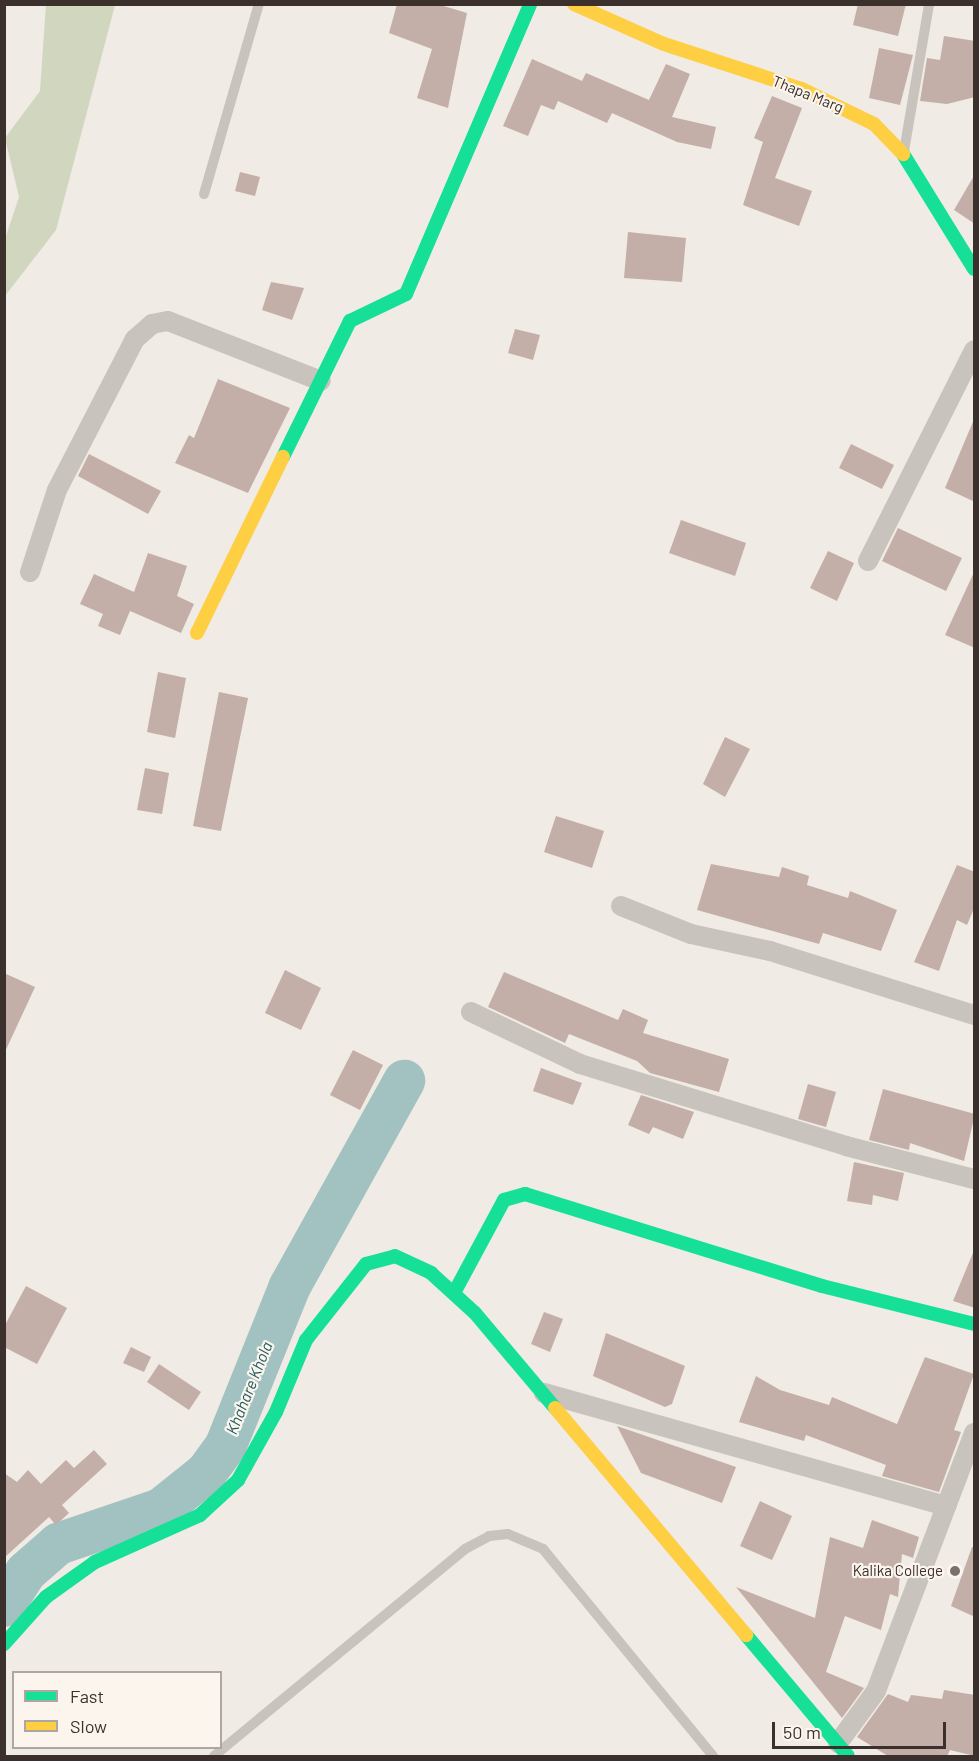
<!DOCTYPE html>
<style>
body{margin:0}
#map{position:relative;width:979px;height:1761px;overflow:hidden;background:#f0ebe5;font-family:Barlow,sans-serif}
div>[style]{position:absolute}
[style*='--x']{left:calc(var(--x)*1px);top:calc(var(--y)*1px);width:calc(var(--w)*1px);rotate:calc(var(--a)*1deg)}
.green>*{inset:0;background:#d1d6bf}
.river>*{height:42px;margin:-21px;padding:0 21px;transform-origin:21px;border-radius:21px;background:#a1c2c1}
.building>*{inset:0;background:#c3afa7}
.lane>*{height:10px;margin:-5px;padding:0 5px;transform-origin:5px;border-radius:5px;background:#c9c3be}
.street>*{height:20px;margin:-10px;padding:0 10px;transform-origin:10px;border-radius:10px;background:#c9c3be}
.fast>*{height:14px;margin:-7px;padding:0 7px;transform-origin:7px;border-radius:7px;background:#16e098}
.slow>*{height:14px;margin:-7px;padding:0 7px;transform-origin:7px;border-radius:7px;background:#ffcf43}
.dots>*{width:16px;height:16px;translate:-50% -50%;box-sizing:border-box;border:3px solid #fbf5ee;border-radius:50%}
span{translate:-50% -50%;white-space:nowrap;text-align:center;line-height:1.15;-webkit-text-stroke:4.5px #fbf5ee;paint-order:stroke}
.street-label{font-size:15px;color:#3b302b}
.poi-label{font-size:15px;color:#3b302b}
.right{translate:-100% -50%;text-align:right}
.water-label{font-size:16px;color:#1f5a5e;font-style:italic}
.frame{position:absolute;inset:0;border:6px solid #3b302b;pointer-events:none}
.legend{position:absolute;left:12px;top:1671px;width:210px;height:78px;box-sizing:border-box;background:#fbf5ee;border:2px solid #aea6a0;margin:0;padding:8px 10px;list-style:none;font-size:18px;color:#3b302b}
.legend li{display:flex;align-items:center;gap:12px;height:30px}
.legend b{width:30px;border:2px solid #aea6a0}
.scale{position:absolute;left:772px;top:1722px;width:174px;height:27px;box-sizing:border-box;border:3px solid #3b302b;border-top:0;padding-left:8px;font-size:18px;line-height:21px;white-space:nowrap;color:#3b302b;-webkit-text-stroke:4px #fbf5ee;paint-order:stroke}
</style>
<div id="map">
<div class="green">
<div style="clip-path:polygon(46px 4px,115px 5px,56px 230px,5px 296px,5px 239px,19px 197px,5px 138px,40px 91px)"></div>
</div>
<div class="river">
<div style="--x:4;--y:1606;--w:40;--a:-57.1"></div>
<div style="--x:26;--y:1572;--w:43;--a:-41.2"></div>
<div style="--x:58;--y:1544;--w:109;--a:-18.8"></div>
<div style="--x:161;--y:1509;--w:58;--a:-38.7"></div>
<div style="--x:206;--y:1473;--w:34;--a:-54"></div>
<div style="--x:226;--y:1445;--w:171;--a:-68.1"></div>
<div style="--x:290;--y:1286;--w:235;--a:-60.9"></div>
</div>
<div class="building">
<div style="clip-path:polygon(397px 4px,437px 4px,467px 13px,448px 108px,417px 98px,432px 49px,389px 33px)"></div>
<div style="clip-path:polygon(858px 4px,906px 4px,898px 36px,853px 25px)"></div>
<div style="clip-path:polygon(944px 36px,975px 41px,975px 97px,947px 104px,920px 101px,927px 58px,940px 60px)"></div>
<div style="clip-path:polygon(879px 48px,913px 55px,900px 105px,869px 98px)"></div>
<div style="clip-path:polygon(532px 59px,582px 81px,586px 73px,649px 100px,666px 64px,690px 74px,672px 117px,716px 127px,711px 149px,677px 142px,612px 113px,607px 123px,558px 101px,554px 110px,541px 105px,528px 136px,503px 126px)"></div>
<div style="clip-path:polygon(772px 96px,802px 108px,775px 178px,812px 191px,799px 226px,743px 205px,763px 142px,754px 138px)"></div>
<div style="clip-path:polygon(240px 172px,260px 177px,255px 196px,235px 191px)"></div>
<div style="clip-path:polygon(975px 174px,975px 224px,954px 210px)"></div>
<div style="clip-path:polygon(628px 232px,686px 238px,682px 282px,624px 278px)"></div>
<div style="clip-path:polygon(271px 282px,304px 288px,292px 320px,262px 310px)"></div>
<div style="clip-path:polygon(515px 329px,540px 335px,533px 360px,508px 353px)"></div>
<div style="clip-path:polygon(218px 379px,290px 408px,248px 493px,175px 463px,189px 435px,194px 438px)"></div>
<div style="clip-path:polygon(975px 417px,975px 502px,945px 488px)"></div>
<div style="clip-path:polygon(851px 444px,894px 465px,882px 489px,839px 468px)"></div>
<div style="clip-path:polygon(89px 454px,161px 491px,148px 514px,78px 476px)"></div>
<div style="clip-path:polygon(681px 520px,746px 543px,735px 576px,669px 553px)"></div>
<div style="clip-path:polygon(898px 528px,962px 558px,946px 591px,882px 561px)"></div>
<div style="clip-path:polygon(828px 551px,854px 563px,837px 601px,810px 588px)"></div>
<div style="clip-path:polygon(148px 553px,187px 566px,177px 596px,194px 604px,181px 633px,130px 611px,120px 635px,98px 626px,103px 614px,80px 604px,94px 574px,134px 592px)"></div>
<div style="clip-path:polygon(975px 570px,975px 648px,945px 635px)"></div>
<div style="clip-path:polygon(158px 672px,186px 678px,175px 738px,147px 732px)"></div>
<div style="clip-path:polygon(219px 692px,248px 698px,221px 831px,193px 826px)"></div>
<div style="clip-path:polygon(725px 737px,750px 749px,725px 797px,703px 784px)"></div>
<div style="clip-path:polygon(145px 768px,169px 773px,162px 814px,137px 810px)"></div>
<div style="clip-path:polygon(556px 816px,604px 831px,592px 868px,544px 852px)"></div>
<div style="clip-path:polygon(711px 864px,779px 877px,782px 867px,809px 876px,807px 885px,848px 898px,850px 891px,897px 910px,881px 951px,823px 933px,819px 944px,697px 910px)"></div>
<div style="clip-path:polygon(957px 865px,975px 872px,975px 906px,967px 925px,957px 920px,939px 971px,914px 962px)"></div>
<div style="clip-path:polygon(285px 970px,321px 988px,301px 1030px,265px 1013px)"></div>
<div style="clip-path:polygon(504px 972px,618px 1020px,623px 1009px,648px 1020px,643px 1033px,729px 1059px,719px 1092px,650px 1073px,637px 1061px,569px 1034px,565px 1043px,488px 1007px)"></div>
<div style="clip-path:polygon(4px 973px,35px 987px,4px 1054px)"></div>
<div style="clip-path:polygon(353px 1050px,383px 1065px,360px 1110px,330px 1095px)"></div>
<div style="clip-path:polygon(541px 1068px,582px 1083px,573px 1105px,533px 1091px)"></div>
<div style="clip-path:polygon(808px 1084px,836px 1092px,826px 1127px,798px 1119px)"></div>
<div style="clip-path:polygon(883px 1089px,975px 1114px,964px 1161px,910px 1143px,909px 1150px,869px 1140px)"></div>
<div style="clip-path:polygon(641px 1095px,694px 1112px,683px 1139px,653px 1127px,649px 1134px,628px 1125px)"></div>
<div style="clip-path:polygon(854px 1162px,904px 1173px,898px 1201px,873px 1195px,872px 1205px,847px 1201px)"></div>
<div style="clip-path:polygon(975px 1248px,975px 1308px,953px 1301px)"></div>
<div style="clip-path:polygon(26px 1286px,67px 1308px,37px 1364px,4px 1347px,4px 1327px)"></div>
<div style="clip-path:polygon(544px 1312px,563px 1319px,550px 1352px,531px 1344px)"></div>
<div style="clip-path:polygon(606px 1333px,685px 1366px,672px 1404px,665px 1407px,593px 1376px)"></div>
<div style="clip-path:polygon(131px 1347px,151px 1357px,144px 1372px,123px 1363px)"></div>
<div style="clip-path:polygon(925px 1357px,974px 1374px,954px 1430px,961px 1432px,939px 1492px,882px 1476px,886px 1465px,806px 1435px,804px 1441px,739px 1422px,756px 1376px,780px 1390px,829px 1405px,832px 1397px,897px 1424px)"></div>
<div style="clip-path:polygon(159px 1364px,201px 1392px,189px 1410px,147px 1382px)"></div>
<div style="clip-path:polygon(617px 1426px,736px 1467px,722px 1503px,641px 1473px)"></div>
<div style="clip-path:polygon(94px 1450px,107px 1464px,62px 1505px,69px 1513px,56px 1525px,49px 1517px,4px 1558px,4px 1473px,17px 1482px,28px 1470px,41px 1484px,66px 1460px,74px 1468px)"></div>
<div style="clip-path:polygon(760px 1501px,792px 1516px,772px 1560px,740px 1546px)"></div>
<div style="clip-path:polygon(872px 1520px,919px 1537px,913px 1558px,902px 1554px,898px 1597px,890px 1594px,881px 1630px,845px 1616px,826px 1672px,864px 1688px,842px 1718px,736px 1587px,815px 1618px,830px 1537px,863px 1548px)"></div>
<div style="clip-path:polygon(972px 1547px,975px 1547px,975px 1617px,951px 1606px)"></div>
<div style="clip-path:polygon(944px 1690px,975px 1695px,975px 1756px,950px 1750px,947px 1756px,888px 1756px,857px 1737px,888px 1694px,908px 1702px,911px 1695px,942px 1699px)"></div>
</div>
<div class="lane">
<div style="--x:904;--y:151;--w:149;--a:-80.3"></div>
<div style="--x:204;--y:194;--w:198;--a:-73.9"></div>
<div style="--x:214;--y:1756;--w:325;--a:-39.5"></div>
<div style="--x:465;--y:1549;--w:27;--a:-28"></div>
<div style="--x:489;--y:1536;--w:19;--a:-6"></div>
<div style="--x:508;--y:1534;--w:38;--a:23"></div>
<div style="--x:543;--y:1549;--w:268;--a:50.6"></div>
</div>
<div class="street">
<div style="--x:868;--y:561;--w:236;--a:-63.3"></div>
<div style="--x:30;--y:572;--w:86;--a:-71.8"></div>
<div style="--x:57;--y:490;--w:170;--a:-62.7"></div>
<div style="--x:135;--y:339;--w:23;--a:-41"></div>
<div style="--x:152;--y:324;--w:16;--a:-11"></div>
<div style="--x:168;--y:321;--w:164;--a:21.4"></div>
<div style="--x:621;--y:906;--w:75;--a:21.8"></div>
<div style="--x:691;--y:934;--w:81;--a:12.1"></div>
<div style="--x:770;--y:951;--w:214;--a:17.4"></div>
<div style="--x:471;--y:1012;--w:121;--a:25.5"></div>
<div style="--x:580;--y:1064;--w:278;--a:17.1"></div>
<div style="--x:846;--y:1146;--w:132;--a:14.5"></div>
<div style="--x:544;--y:1393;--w:418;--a:15.7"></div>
<div style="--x:838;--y:1743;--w:64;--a:-53.8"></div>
<div style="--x:876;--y:1691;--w:276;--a:-69.2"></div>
</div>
<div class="fast">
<div style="--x:903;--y:154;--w:135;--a:58.3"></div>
<div style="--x:283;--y:457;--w:152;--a:-63.8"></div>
<div style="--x:350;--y:321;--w:62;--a:-25.7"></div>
<div style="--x:406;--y:294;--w:315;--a:-66.8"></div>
<div style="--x:454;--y:1293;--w:106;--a:-61.7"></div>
<div style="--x:504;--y:1200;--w:22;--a:-16"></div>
<div style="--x:525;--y:1194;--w:311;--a:17.2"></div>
<div style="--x:822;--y:1286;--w:157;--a:14"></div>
<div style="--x:746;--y:1635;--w:158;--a:49.9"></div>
<div style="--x:4;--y:1644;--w:63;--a:-48.2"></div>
<div style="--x:46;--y:1597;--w:60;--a:-35.5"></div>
<div style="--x:95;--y:1562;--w:115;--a:-24.1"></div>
<div style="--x:200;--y:1515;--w:52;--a:-42.6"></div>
<div style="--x:238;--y:1480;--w:78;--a:-60.8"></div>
<div style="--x:276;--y:1412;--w:78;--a:-67.4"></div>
<div style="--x:306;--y:1340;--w:97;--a:-51.7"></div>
<div style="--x:366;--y:1264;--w:30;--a:-15"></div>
<div style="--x:395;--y:1256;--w:40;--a:25"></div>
<div style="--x:431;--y:1273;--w:59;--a:42.3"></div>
<div style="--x:475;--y:1313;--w:124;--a:49.9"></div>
</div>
<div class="slow">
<div style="--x:574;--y:4;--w:98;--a:24"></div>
<div style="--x:664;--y:44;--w:145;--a:18.1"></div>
<div style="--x:802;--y:89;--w:80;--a:25.9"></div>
<div style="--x:874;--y:124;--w:42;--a:46"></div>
<div style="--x:197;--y:633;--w:196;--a:-64"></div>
<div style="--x:555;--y:1408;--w:297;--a:49.9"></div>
</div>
<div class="dots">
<div style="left:955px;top:1571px;background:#7a716c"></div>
</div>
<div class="street-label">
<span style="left:808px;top:94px;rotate:22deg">Thapa Marg</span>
</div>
<div class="poi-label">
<span class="right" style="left:943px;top:1571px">Kalika College</span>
</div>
<div class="water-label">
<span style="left:249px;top:1388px;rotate:-68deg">Khahare Khola</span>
</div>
<div class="frame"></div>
<ul class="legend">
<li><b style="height:8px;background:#16e098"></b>Fast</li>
<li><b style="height:8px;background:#ffcf43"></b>Slow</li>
</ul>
<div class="scale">50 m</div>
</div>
